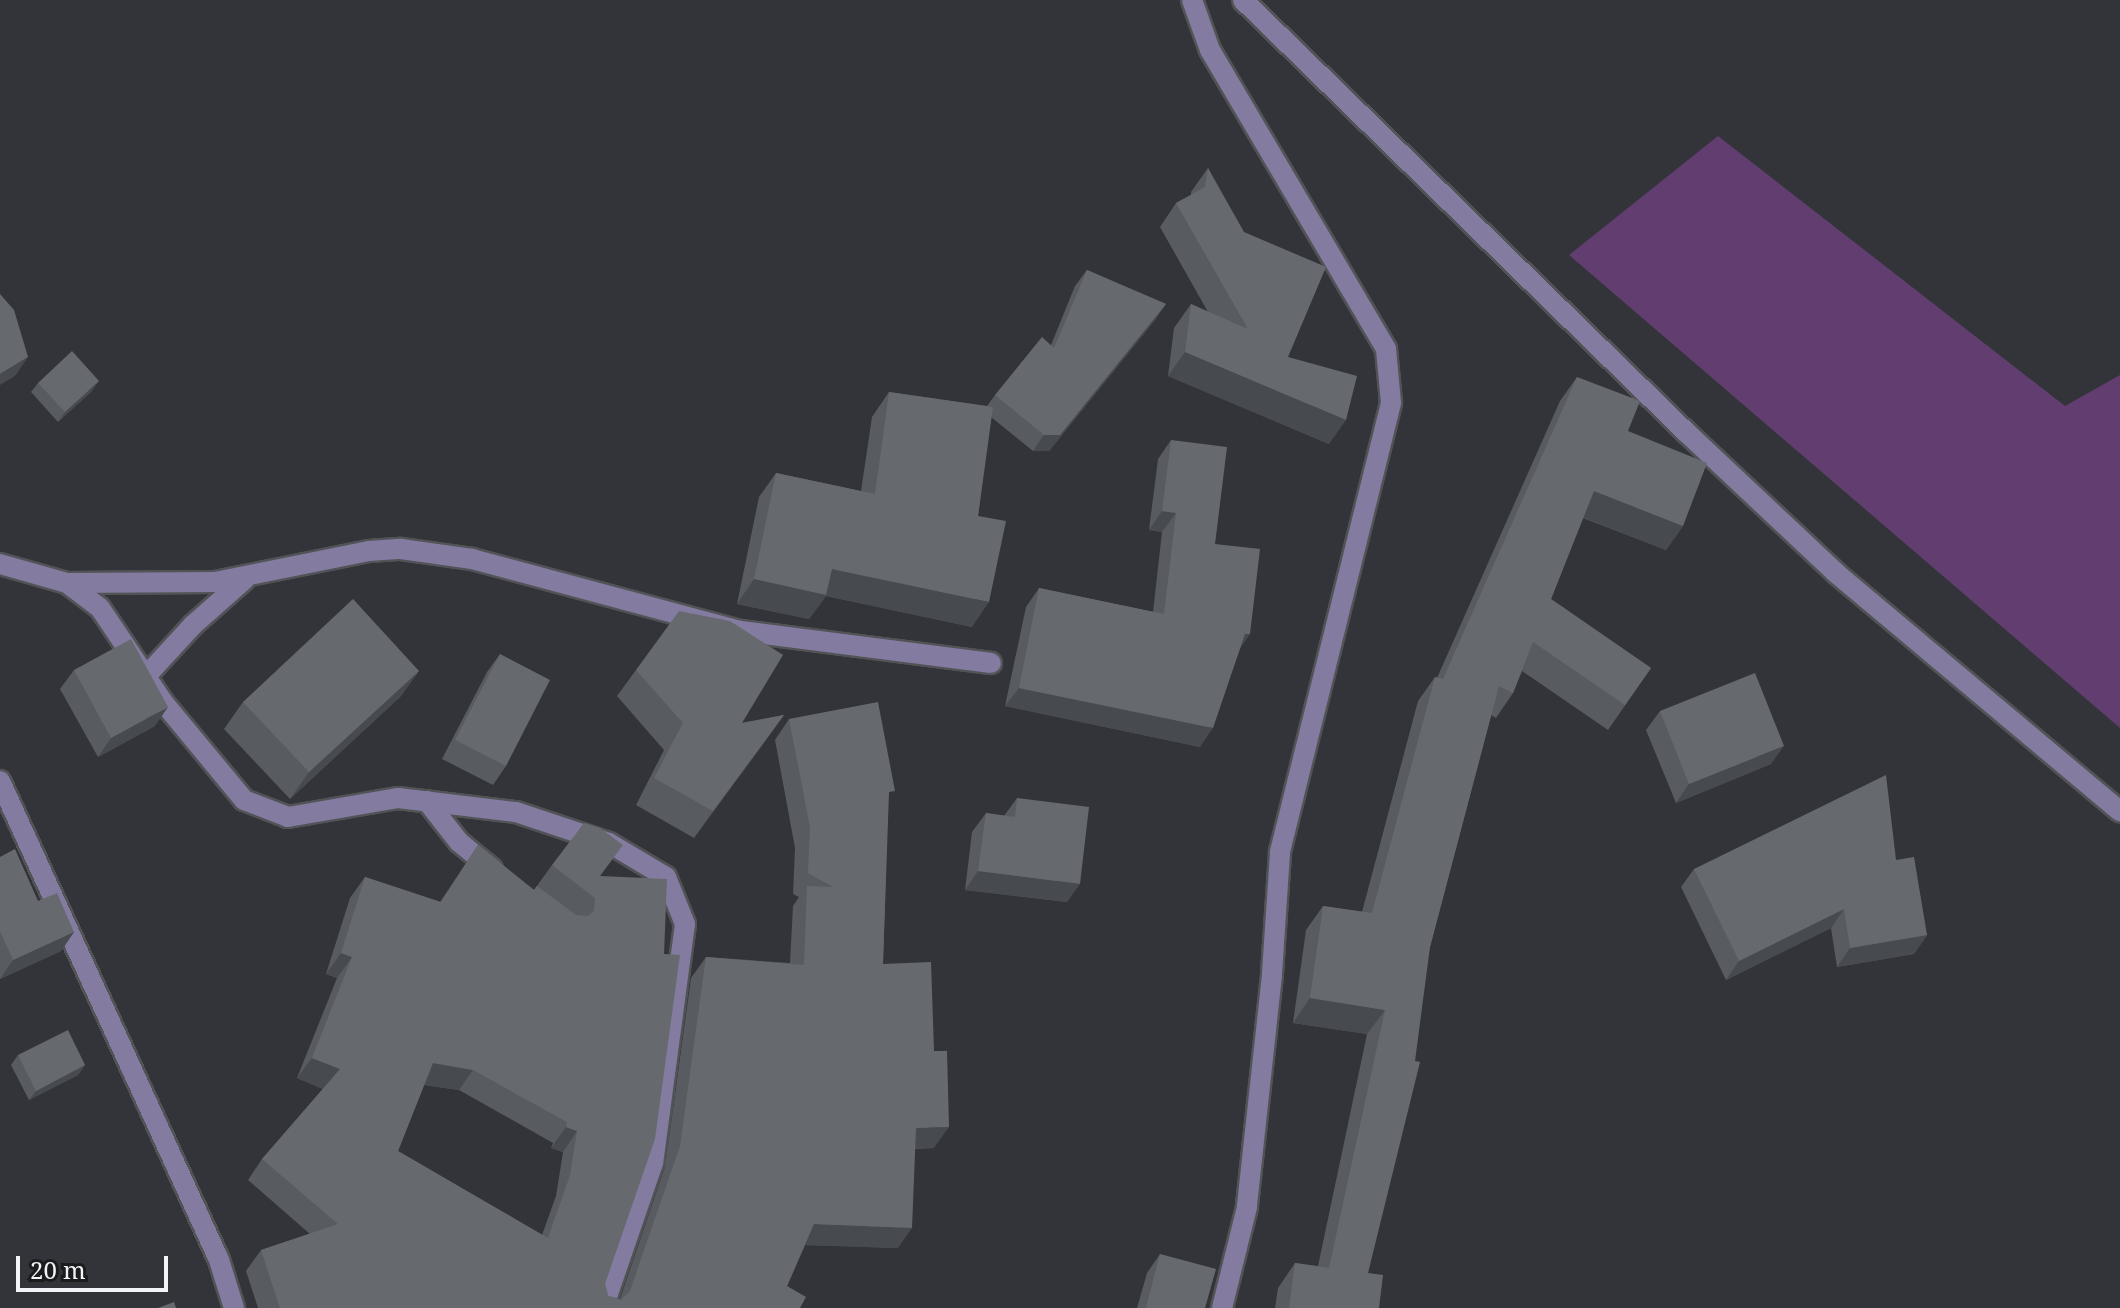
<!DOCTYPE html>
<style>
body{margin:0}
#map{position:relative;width:2120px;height:1308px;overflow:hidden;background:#333439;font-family:"Noto Serif",serif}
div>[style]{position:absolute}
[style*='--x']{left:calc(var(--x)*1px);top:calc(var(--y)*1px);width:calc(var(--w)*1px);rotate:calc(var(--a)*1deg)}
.green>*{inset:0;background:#613d70}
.roads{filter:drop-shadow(2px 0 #525357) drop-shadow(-2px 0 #525357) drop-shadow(0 2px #525357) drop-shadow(0 -2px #525357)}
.minor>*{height:20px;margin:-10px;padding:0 10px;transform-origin:10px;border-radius:10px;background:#837ca0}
.wall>*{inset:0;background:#585b5f}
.shaded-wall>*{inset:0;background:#474a4e}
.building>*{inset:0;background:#666a6f}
span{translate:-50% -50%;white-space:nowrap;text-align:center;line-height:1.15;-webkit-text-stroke:7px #1b1c1e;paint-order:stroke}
.scale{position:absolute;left:16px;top:1256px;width:152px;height:36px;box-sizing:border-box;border:4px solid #f3f4f7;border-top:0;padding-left:10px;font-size:24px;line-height:28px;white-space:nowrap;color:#f3f4f7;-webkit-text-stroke:6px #1b1c1e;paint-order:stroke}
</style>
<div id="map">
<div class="green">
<div style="clip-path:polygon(1718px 136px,2065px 406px,2120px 375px,2120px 728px,1569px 255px)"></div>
</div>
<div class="roads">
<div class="minor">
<div style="--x:1192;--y:0;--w:53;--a:70.2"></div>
<div style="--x:1210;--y:50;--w:347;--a:59.5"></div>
<div style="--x:1386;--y:349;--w:54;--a:84.7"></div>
<div style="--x:1391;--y:403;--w:463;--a:103.9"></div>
<div style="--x:1280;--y:853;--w:122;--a:93.8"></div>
<div style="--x:1272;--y:975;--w:233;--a:96.2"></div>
<div style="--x:1247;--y:1207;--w:104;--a:103.9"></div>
<div style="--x:1243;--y:0;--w:619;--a:44.28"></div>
<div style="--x:1686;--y:432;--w:206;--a:43.2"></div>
<div style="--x:1836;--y:573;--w:371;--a:40"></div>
<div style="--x:0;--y:564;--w:70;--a:15.8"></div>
<div style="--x:67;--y:583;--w:41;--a:37.1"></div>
<div style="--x:100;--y:608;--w:113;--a:56.2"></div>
<div style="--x:163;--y:702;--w:127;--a:50.4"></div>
<div style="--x:244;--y:800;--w:47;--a:21.1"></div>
<div style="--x:288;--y:817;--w:112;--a:-9.8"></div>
<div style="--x:398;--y:798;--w:119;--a:6.8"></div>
<div style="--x:516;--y:812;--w:98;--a:18.4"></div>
<div style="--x:609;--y:843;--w:66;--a:30.8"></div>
<div style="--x:666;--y:877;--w:51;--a:68"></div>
<div style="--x:685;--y:924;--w:241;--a:97.6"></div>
<div style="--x:653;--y:1163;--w:153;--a:109"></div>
<div style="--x:67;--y:583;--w:148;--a:-0.4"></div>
<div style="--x:215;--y:582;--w:157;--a:-11.4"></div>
<div style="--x:369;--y:551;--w:32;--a:-4"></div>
<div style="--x:401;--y:549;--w:72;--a:8"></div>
<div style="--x:472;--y:559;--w:278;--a:15"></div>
<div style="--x:741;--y:631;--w:252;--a:7.3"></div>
<div style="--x:147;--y:675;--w:68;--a:-47.4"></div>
<div style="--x:193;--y:625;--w:68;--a:-41.4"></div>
<div style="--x:0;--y:781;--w:527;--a:65.43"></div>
<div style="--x:219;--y:1260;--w:50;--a:72.6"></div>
<div style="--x:427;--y:801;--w:52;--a:52"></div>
<div style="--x:459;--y:842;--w:43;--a:39.3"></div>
</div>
</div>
<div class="wall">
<div style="clip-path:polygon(1208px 168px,1288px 357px,1329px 444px,1168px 376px,1174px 328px,1191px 304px,1208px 312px,1160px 227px,1176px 203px,1191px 196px,1191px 192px)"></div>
<div style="clip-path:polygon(1087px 270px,1166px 304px,1155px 320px,1049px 451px,1033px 451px,991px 417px,978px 516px,972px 627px,826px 596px,809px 619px,737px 604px,759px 497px,776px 473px,861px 491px,872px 417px,889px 392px,987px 406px,995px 395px,1051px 345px,1075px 286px)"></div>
<div style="clip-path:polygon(1577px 377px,1683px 526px,1666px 550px,1583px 518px,1551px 599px,1651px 668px,1608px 730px,1522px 671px,1513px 693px,1496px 718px,1491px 715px,1430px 947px,1368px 1273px,1379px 1308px,1275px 1308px,1278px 1288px,1295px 1263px,1318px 1266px,1367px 1034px,1293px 1023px,1306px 930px,1323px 906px,1362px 912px,1418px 701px,1435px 677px,1437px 678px,1560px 401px)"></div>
<div style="clip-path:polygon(38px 383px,92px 391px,58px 422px,31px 392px)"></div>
<div style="clip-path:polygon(1171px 440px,1215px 544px,1240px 648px,1200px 747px,1005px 706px,1026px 607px,1039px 588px,1153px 612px,1162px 532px,1149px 530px,1158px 459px)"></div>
<div style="clip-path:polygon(500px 654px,506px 766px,493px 785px,442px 759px,487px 672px)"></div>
<div style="clip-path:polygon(74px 670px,155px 726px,98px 757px,60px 689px)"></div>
<div style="clip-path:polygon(636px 670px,742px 723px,784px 715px,694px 838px,636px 805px,664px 750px,617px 696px)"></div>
<div style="clip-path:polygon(419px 671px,400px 697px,290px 799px,224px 729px,243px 702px)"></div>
<div style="clip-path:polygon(1660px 711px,1771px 764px,1676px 803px,1646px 730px)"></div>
<div style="clip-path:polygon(evenodd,789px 719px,888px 800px,883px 964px,934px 1148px,915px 1149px,898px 1248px,805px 1245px,787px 1286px,800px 1308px,258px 1308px,246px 1271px,261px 1250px,310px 1234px,248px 1180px,262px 1159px,323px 1089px,297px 1078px,337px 978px,326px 974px,350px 898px,365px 877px,440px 902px,478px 845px,534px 890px,552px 865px,601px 876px,605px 1284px,608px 1296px,620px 1299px,665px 1167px,691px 978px,706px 957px,790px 963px,793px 906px,799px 897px,793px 894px,795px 848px,775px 740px,789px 719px,424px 1085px,459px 1090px,553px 1143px,551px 1148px,563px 1152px,556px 1196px,542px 1235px,398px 1151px,424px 1085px)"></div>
<div style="clip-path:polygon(1017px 798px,1067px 902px,965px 890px,972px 832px,986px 813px,1004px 816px)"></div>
<div style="clip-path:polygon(0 857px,38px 901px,74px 932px,61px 951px,0 979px)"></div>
<div style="clip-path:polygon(1896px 860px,1927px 935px,1914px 954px,1837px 967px,1831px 928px,1726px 980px,1681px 887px,1694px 869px)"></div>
<div style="clip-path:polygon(18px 1055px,85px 1065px,78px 1075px,29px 1100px,11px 1065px)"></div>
<div style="clip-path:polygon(1160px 1254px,1205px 1308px,1137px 1308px,1147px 1273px)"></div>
</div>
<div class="shaded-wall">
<div style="clip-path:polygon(1166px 304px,1155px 320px,1049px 451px,1033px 451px,1044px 435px)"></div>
<div style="clip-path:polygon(1185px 352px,1346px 420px,1329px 444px,1168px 376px)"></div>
<div style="clip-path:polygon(28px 357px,15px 376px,0 385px,0 374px)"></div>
<div style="clip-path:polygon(99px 381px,92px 391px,58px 422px,65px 412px)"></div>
<div style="clip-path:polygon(1594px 491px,1683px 526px,1666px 550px,1577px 515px)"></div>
<div style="clip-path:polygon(1162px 511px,1176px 513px,1162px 532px,1149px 530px)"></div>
<div style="clip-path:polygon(832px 569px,989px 602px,972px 627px,826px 596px,809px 619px,737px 604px,754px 579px)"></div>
<div style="clip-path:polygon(1245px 634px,1250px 634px,1237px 653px)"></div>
<div style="clip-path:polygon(419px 671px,400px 697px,290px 799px,309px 772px)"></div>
<div style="clip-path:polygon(1019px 688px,1213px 728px,1200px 747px,1005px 706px)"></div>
<div style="clip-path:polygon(168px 707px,155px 726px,98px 757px,111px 738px)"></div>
<div style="clip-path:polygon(784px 715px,765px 742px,694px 838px,713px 811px)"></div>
<div style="clip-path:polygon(1784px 746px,1771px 764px,1676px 803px,1689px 784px)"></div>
<div style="clip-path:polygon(978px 871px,1080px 884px,1067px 902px,965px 890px)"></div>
<div style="clip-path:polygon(1844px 909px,1831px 928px,1726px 980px,1739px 961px)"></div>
<div style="clip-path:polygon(74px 932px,61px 951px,0 979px,13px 960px)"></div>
<div style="clip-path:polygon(1927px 935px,1914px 954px,1837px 967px,1850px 948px)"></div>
<div style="clip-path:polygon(341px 953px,352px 957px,337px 978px,326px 974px)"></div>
<div style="clip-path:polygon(1310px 998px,1385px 1010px,1367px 1034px,1293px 1023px)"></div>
<div style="clip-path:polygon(312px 1058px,340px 1069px,325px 1090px,297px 1078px)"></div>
<div style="clip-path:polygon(433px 1063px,473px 1070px,459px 1090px,418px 1084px)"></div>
<div style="clip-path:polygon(85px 1065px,78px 1075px,29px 1100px,36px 1091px)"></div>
<div style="clip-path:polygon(566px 1127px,577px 1131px,563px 1152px,551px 1148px)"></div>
<div style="clip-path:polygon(949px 1127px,934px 1148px,901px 1149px,916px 1128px)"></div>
<div style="clip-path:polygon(814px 1224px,912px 1228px,898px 1248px,799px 1245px)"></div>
</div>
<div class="building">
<div style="clip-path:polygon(1208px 168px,1244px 232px,1326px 267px,1288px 357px,1357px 376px,1346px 420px,1185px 352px,1191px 304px,1248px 329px,1176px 203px,1205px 187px)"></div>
<div style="clip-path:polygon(1087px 270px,1166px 304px,1060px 435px,1044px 435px,995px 395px,1042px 337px,1054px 348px)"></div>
<div style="clip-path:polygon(0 294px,14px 310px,28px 357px,0 374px)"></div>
<div style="clip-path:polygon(72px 351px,99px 381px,65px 412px,38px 383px)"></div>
<div style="clip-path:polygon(1577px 377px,1640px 401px,1628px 431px,1707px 463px,1683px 526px,1594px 491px,1551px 599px,1651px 668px,1625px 705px,1533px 642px,1513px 693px,1499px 686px,1430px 947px,1415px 1061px,1420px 1062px,1368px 1273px,1383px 1275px,1379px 1308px,1289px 1308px,1295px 1263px,1329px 1268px,1385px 1010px,1310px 998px,1323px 906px,1372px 913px,1435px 677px,1443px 679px)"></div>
<div style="clip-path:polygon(889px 392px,993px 407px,978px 516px,1006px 521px,989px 602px,832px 569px,826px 595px,754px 579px,776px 473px,875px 494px)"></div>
<div style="clip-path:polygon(1171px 440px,1227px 447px,1215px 544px,1260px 549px,1250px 634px,1245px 634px,1213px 728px,1019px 688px,1039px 588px,1164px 614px,1176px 513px,1162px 511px)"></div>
<div style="clip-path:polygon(353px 599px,419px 671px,309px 772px,243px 702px)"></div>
<div style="clip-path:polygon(679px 611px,730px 621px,783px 655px,742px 723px,784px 715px,713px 811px,654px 778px,683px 723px,636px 670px)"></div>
<div style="clip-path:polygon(131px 639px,168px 707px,111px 738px,74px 670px)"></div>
<div style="clip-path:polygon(500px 654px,550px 680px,506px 766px,455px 740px)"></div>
<div style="clip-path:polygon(1755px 673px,1784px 746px,1689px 784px,1660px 711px)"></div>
<div style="clip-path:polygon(evenodd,878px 702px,895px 791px,889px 792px,883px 964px,931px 962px,934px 1051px,947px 1051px,949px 1127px,916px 1128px,912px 1228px,814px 1224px,787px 1286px,806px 1297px,800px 1308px,280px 1308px,261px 1250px,338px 1224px,262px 1159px,340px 1069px,312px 1058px,352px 957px,341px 953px,365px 877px,441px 902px,478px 845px,534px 890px,537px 886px,576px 915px,588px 916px,594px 911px,595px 898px,552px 865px,584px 823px,600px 828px,623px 845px,600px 876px,667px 879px,664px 954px,680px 955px,655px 1139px,605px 1284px,608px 1296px,621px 1300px,630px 1291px,680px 1146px,706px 957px,804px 965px,807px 886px,833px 887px,808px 873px,810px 827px,789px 719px,878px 702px,433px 1063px,473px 1070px,567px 1122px,566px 1127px,577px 1131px,570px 1175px,548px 1238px,398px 1151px,433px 1063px)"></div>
<div style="clip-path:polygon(1886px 775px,1896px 860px,1914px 857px,1927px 935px,1850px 948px,1844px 909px,1739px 961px,1694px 869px)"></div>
<div style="clip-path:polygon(1017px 798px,1089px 807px,1080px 884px,978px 871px,986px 813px,1015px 817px)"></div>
<div style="clip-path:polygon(15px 849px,38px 901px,57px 893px,74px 932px,13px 960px,0 931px,0 857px)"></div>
<div style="clip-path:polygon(68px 1030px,85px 1065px,36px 1091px,18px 1055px)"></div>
<div style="clip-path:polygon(1160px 1254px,1216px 1269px,1205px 1308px,1146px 1308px)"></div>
<div style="clip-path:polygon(174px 1302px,176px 1308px,158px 1308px)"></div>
</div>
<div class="scale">20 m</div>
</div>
